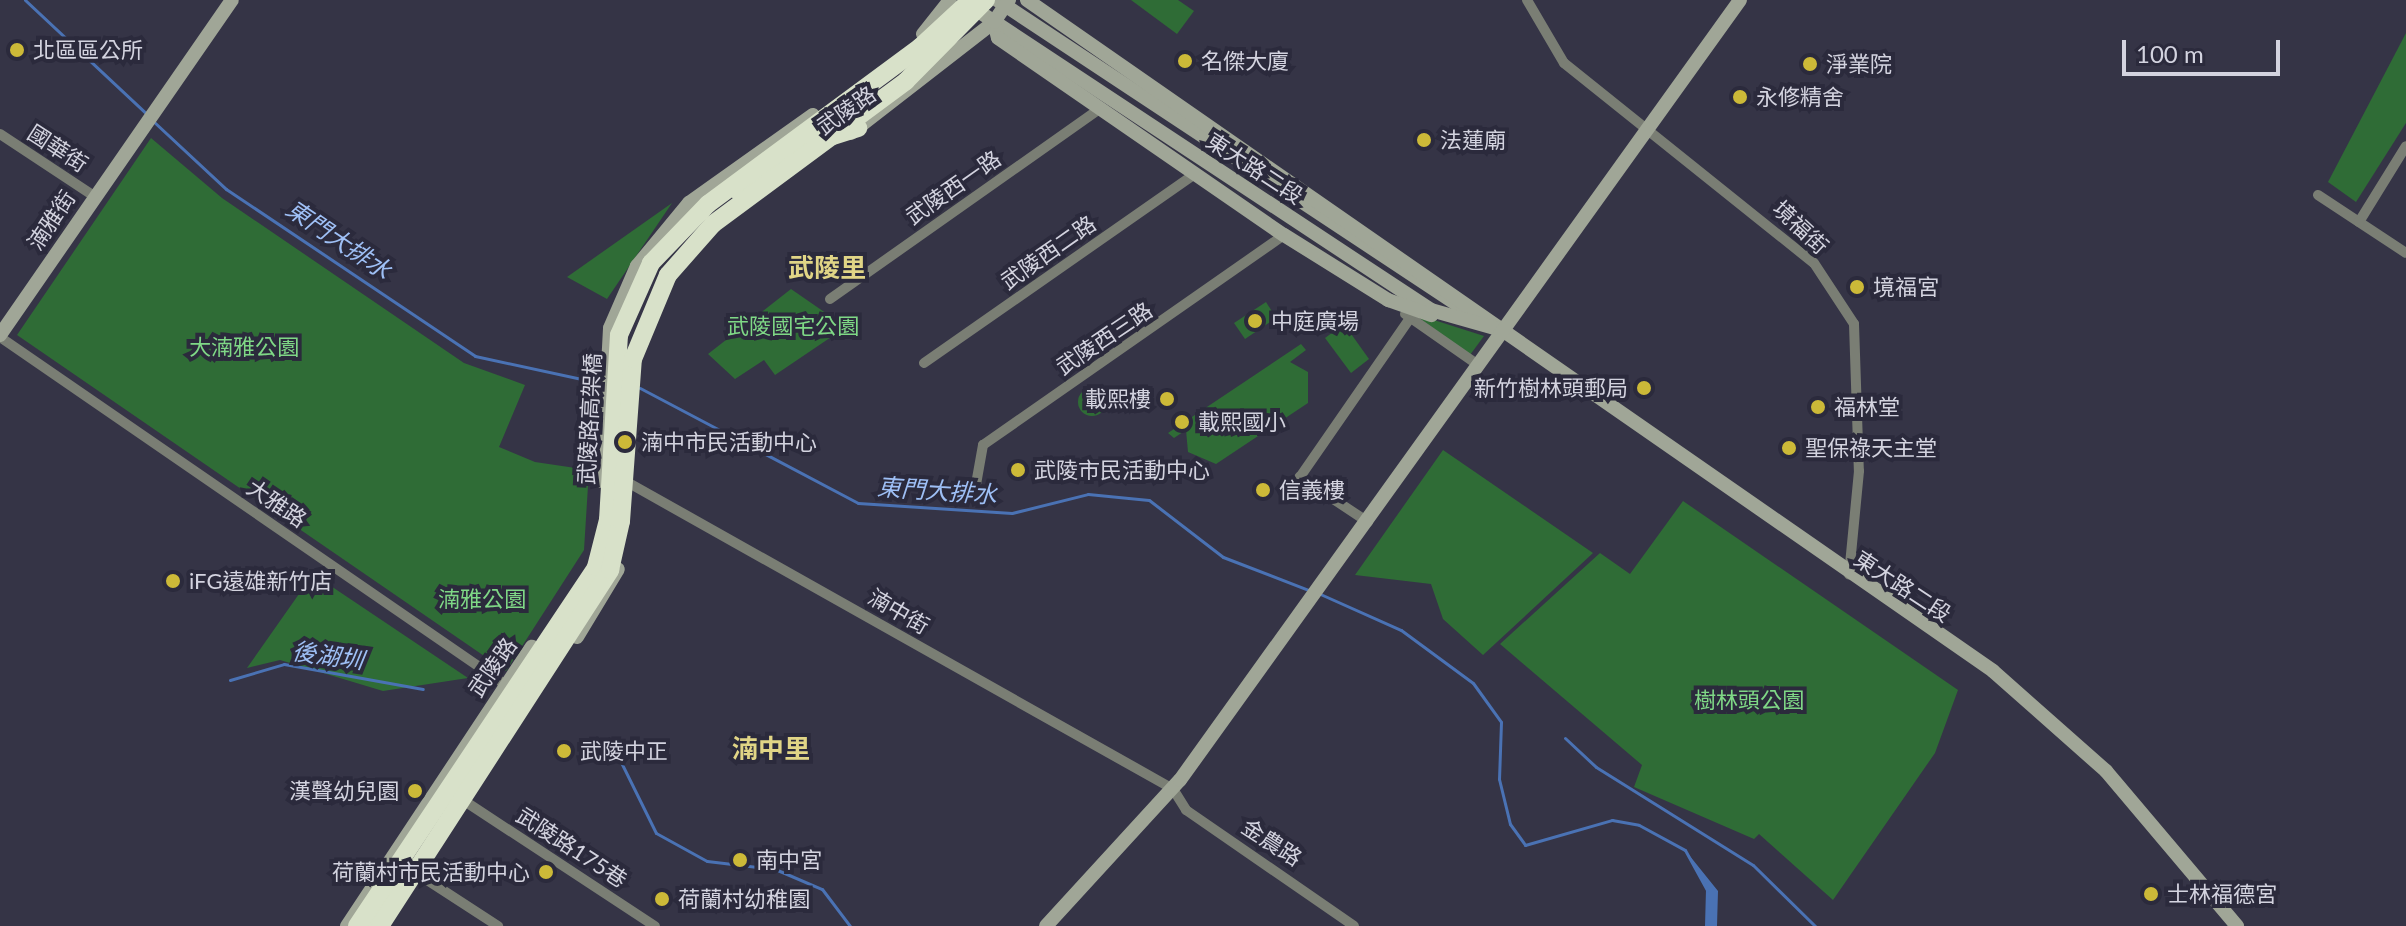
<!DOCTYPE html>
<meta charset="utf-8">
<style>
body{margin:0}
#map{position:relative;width:2406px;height:926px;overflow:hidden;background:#353446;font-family:Lato,"Noto Sans TC",sans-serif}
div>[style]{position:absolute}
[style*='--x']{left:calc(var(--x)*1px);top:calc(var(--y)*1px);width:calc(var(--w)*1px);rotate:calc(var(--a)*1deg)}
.green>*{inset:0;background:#2f6c36}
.round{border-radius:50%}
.water>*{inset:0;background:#4a72b4}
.stream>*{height:3px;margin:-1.5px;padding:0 1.5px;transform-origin:1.5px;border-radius:1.5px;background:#4a72b4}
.street>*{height:10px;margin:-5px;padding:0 5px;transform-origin:5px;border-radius:5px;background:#7a7e74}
.secondary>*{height:14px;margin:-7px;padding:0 7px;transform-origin:7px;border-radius:7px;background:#a0a697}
.highway>*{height:18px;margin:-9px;padding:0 9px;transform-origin:9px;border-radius:9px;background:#d8e1c9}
.highway-bridge>*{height:18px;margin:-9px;padding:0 9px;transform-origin:9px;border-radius:9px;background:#d8e1c9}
.dots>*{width:22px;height:22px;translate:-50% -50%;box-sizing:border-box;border:4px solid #2b2a3c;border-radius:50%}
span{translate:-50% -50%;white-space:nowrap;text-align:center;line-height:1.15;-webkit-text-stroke:8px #2b2a3c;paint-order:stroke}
.poi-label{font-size:22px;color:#d3d3df}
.left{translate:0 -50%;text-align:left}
.right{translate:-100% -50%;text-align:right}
.street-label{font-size:22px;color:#d3d3df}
.park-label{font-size:22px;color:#7fd886}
.water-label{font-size:24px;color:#9ebff5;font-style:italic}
.quarter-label{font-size:26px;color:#e1d586;font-weight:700}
.scale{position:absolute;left:2122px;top:40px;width:158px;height:36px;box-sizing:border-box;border:4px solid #d3d3df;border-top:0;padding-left:10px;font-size:24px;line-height:28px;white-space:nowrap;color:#d3d3df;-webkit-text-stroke:6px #2b2a3c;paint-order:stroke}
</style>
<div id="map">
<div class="green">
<div style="clip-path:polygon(1131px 0,1178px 0,1194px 11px,1177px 34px)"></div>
<div style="clip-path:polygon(2406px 33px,2406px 123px,2356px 202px,2328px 182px)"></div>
<div style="clip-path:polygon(151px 138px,222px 198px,464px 363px,525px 385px,499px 447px,535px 462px,589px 470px,584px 550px,506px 671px,17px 335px)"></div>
<div style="clip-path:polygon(672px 203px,607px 299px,567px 277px)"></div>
<div style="clip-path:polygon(791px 289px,846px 327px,775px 375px,764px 360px,735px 379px,708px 354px)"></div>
<div style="clip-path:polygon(1266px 302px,1276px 318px,1245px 339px,1234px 323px)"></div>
<div style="clip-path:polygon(1412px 313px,1484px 336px,1470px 355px)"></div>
<div style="clip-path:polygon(1344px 324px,1369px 359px,1351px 373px,1325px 338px)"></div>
<div style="clip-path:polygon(1301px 344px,1306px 350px,1290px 362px,1308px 372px,1308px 403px,1216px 464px,1188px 452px,1186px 430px,1174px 438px,1168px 433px)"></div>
<div class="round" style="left:1078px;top:388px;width:28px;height:28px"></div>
<div style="clip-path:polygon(1443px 450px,1593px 553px,1483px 655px,1443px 619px,1431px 584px,1355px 575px)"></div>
<div style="clip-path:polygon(1683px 501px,1958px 690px,1935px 753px,1833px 900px,1759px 834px,1754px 839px,1634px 787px,1642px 765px,1500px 644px,1600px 553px,1630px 574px)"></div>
<div style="clip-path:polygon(313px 574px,468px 678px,383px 691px,280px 660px,247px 668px)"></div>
</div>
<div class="water">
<div style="clip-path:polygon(1685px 850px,1718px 891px,1717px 926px,1705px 926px,1706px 889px)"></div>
</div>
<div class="stream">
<div style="--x:25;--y:0;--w:168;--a:43.1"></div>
<div style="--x:153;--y:121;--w:100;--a:43"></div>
<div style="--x:226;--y:189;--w:300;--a:33.8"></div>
<div style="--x:475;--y:356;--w:128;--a:12.2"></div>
<div style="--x:640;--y:388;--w:246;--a:27.8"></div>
<div style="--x:858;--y:503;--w:154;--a:3.7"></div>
<div style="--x:1012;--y:513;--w:78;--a:-14"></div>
<div style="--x:1088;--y:494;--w:61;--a:5.6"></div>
<div style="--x:1149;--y:500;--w:93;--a:37.6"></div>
<div style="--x:1223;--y:557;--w:94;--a:21.1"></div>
<div style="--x:1318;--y:593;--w:91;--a:24"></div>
<div style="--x:1401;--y:630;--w:89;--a:36.4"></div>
<div style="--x:1473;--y:683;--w:48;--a:54.3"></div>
<div style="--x:1501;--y:722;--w:57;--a:92"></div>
<div style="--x:1499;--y:779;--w:46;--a:76.3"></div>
<div style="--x:1510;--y:824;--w:26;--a:54"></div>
<div style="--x:1525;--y:845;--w:91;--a:-16"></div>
<div style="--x:1612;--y:820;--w:27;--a:10"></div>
<div style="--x:1639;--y:825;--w:52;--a:28.5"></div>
<div style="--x:1685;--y:850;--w:46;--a:61.2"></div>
<div style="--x:230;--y:680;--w:56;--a:-16.5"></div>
<div style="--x:284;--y:664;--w:141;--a:10.2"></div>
<div style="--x:1565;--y:738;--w:42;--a:43.1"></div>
<div style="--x:1596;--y:767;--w:185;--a:32"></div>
<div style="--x:1753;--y:865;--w:87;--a:44.5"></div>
<div style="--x:612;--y:744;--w:99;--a:63.7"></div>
<div style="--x:656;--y:833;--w:58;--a:28.8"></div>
<div style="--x:707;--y:861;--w:68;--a:6.7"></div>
<div style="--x:775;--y:869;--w:51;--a:23.1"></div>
<div style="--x:822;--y:889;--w:46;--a:52.9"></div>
</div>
<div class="street">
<div style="--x:1527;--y:0;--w:73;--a:59.6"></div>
<div style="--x:1564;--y:63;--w:320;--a:38.7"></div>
<div style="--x:1814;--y:263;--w:73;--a:56.7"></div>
<div style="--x:1854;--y:324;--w:147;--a:88.1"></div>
<div style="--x:1859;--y:471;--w:104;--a:95.5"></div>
<div style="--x:0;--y:134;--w:113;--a:33.4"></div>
<div style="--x:2318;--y:195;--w:105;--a:33.4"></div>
<div style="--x:2359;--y:222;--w:89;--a:-58.3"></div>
<div style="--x:830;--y:299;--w:329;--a:-35.2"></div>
<div style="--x:1405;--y:314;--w:89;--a:34.9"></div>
<div style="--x:0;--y:337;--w:619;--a:34.54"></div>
<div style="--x:924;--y:363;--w:330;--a:-34.9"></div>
<div style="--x:620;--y:478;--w:634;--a:29.35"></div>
<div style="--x:1173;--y:789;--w:25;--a:58"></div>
<div style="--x:1186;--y:810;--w:204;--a:34.6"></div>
<div style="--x:975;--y:490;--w:46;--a:-79.9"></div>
<div style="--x:983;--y:445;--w:367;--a:-34.9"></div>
<div style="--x:1368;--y:522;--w:82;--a:-146.5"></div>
<div style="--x:1300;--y:477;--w:193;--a:-55.3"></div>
<div style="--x:466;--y:802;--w:226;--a:33.3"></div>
<div style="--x:421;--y:876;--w:92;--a:33"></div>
</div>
<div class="secondary">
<div style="--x:997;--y:0;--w:567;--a:33.49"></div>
<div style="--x:1027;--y:0;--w:1176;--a:34.78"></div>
<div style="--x:1993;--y:671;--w:151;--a:41.5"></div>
<div style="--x:2106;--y:771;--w:203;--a:49.8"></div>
<div style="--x:969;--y:5;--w:554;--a:33.43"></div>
<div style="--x:1431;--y:310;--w:66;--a:15.9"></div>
<div style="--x:994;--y:22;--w:16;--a:76"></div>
<div style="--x:998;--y:38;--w:347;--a:34.6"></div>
<div style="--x:1284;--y:235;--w:123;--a:32"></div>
<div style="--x:1388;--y:300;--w:46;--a:19.2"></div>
<div style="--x:923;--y:34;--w:43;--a:-51.5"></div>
<div style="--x:851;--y:133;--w:181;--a:-37.8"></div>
<div style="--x:994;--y:22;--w:27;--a:-56"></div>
<div style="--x:0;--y:335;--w:407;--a:-55.3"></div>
<div style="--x:602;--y:481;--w:153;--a:-87"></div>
<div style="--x:610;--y:328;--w:68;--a:-66.5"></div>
<div style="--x:637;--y:266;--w:82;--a:-50.5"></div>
<div style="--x:689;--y:203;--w:152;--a:-35.4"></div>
<div style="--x:577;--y:637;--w:79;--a:-58.9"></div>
<div style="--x:347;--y:926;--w:335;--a:-56.5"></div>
<div style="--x:1046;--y:926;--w:198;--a:-47.5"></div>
<div style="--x:1180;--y:780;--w:960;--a:-54.32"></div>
</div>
<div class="highway">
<div style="--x:739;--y:192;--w:81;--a:-35.5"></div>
<div style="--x:805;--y:145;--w:56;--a:-17.8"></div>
<div style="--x:368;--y:926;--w:44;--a:-57"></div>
</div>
<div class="highway-bridge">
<div style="--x:357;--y:926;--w:431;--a:-56.3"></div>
<div style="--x:596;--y:567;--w:49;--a:-75.7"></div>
<div style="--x:608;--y:520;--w:185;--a:-86.6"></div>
<div style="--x:619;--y:335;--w:79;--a:-66"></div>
<div style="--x:651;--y:263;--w:82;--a:-46"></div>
<div style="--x:708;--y:204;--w:264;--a:-36.5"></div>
<div style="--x:920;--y:47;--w:69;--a:-42.7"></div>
<div style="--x:380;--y:926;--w:424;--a:-57.1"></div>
<div style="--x:610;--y:570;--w:50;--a:-77.3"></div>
<div style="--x:621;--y:521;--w:162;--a:-85.8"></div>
<div style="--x:633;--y:359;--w:91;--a:-67.4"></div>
<div style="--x:668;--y:275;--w:68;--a:-48.6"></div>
<div style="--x:713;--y:224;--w:240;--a:-36.5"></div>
<div style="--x:906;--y:81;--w:114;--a:-45.4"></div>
</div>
<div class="dots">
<div style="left:17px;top:50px;background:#ccb938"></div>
<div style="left:1185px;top:61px;background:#ccb938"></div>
<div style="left:1810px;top:64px;background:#ccb938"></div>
<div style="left:1740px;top:97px;background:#ccb938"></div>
<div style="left:1424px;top:140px;background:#ccb938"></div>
<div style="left:1857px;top:287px;background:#ccb938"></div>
<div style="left:1255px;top:321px;background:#ccb938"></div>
<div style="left:1644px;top:388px;background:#ccb938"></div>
<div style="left:1167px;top:399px;background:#ccb938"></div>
<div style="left:1818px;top:407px;background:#ccb938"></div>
<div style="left:1182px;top:422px;background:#ccb938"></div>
<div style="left:625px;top:442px;background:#ccb938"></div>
<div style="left:1789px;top:448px;background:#ccb938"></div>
<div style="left:1018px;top:470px;background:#ccb938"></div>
<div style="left:1263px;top:490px;background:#ccb938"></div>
<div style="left:173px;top:581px;background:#ccb938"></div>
<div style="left:564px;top:751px;background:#ccb938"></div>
<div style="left:415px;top:791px;background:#ccb938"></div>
<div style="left:740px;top:860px;background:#ccb938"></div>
<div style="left:546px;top:872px;background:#ccb938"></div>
<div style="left:2151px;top:894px;background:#ccb938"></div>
<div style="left:662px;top:899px;background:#ccb938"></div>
</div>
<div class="poi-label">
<span class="left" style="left:33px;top:50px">北區區公所</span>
<span class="left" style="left:1201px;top:61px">名傑大廈</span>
<span class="left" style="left:1826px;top:64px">淨業院</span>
<span class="left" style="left:1756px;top:97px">永修精舍</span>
<span class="left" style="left:1440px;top:140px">法蓮廟</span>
<span class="left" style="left:1873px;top:287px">境福宮</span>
<span class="left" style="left:1271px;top:321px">中庭廣場</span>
<span class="right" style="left:1628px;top:388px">新竹樹林頭郵局</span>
<span class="right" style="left:1151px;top:399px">載熙樓</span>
<span class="left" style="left:1834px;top:407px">福林堂</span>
<span class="left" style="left:1198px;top:422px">載熙國小</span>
<span class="left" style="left:641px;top:442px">湳中市民活動中心</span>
<span class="left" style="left:1805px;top:448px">聖保祿天主堂</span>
<span class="left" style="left:1034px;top:470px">武陵市民活動中心</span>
<span class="left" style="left:1279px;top:490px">信義樓</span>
<span class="left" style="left:189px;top:581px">iFG遠雄新竹店</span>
<span class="left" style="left:580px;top:751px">武陵中正</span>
<span class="right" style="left:399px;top:791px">漢聲幼兒園</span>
<span class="left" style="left:756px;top:860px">南中宮</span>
<span class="right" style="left:530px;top:872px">荷蘭村市民活動中心</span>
<span class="left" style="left:2167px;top:894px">士林福德宮</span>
<span class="left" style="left:678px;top:899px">荷蘭村幼稚園</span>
</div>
<div class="street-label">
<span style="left:846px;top:110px;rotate:-35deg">武陵路</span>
<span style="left:58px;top:148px;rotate:33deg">國華街</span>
<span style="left:1255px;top:168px;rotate:33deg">東大路二段</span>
<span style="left:953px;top:187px;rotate:-35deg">武陵西一路</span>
<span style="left:51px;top:220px;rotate:-56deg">湳雅街</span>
<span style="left:1801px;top:227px;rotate:43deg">境福街</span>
<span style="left:1048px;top:252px;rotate:-35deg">武陵西二路</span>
<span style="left:1104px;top:338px;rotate:-34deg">武陵西三路</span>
<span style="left:589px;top:419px;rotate:-87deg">武陵路高架橋</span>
<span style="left:277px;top:503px;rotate:34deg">大雅路</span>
<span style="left:1903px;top:586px;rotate:33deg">東大路二段</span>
<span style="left:899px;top:611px;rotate:30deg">湳中街</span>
<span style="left:492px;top:667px;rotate:-55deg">武陵路</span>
<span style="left:1272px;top:842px;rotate:33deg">金農路</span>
<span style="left:572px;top:847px;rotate:33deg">武陵路175巷</span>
</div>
<div class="park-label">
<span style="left:793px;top:326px">武陵國宅公園</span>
<span style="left:244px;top:347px">大湳雅公園</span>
<span style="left:482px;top:599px">湳雅公園</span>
<span style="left:1749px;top:700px">樹林頭公園</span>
</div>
<div class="water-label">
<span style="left:339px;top:239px;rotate:34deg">東門大排水</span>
<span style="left:937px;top:490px;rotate:4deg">東門大排水</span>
<span style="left:328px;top:655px;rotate:8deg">後湖圳</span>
</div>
<div class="quarter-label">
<span style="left:827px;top:268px">武陵里</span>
<span style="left:771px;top:749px">湳中里</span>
</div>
<div class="scale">100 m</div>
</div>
